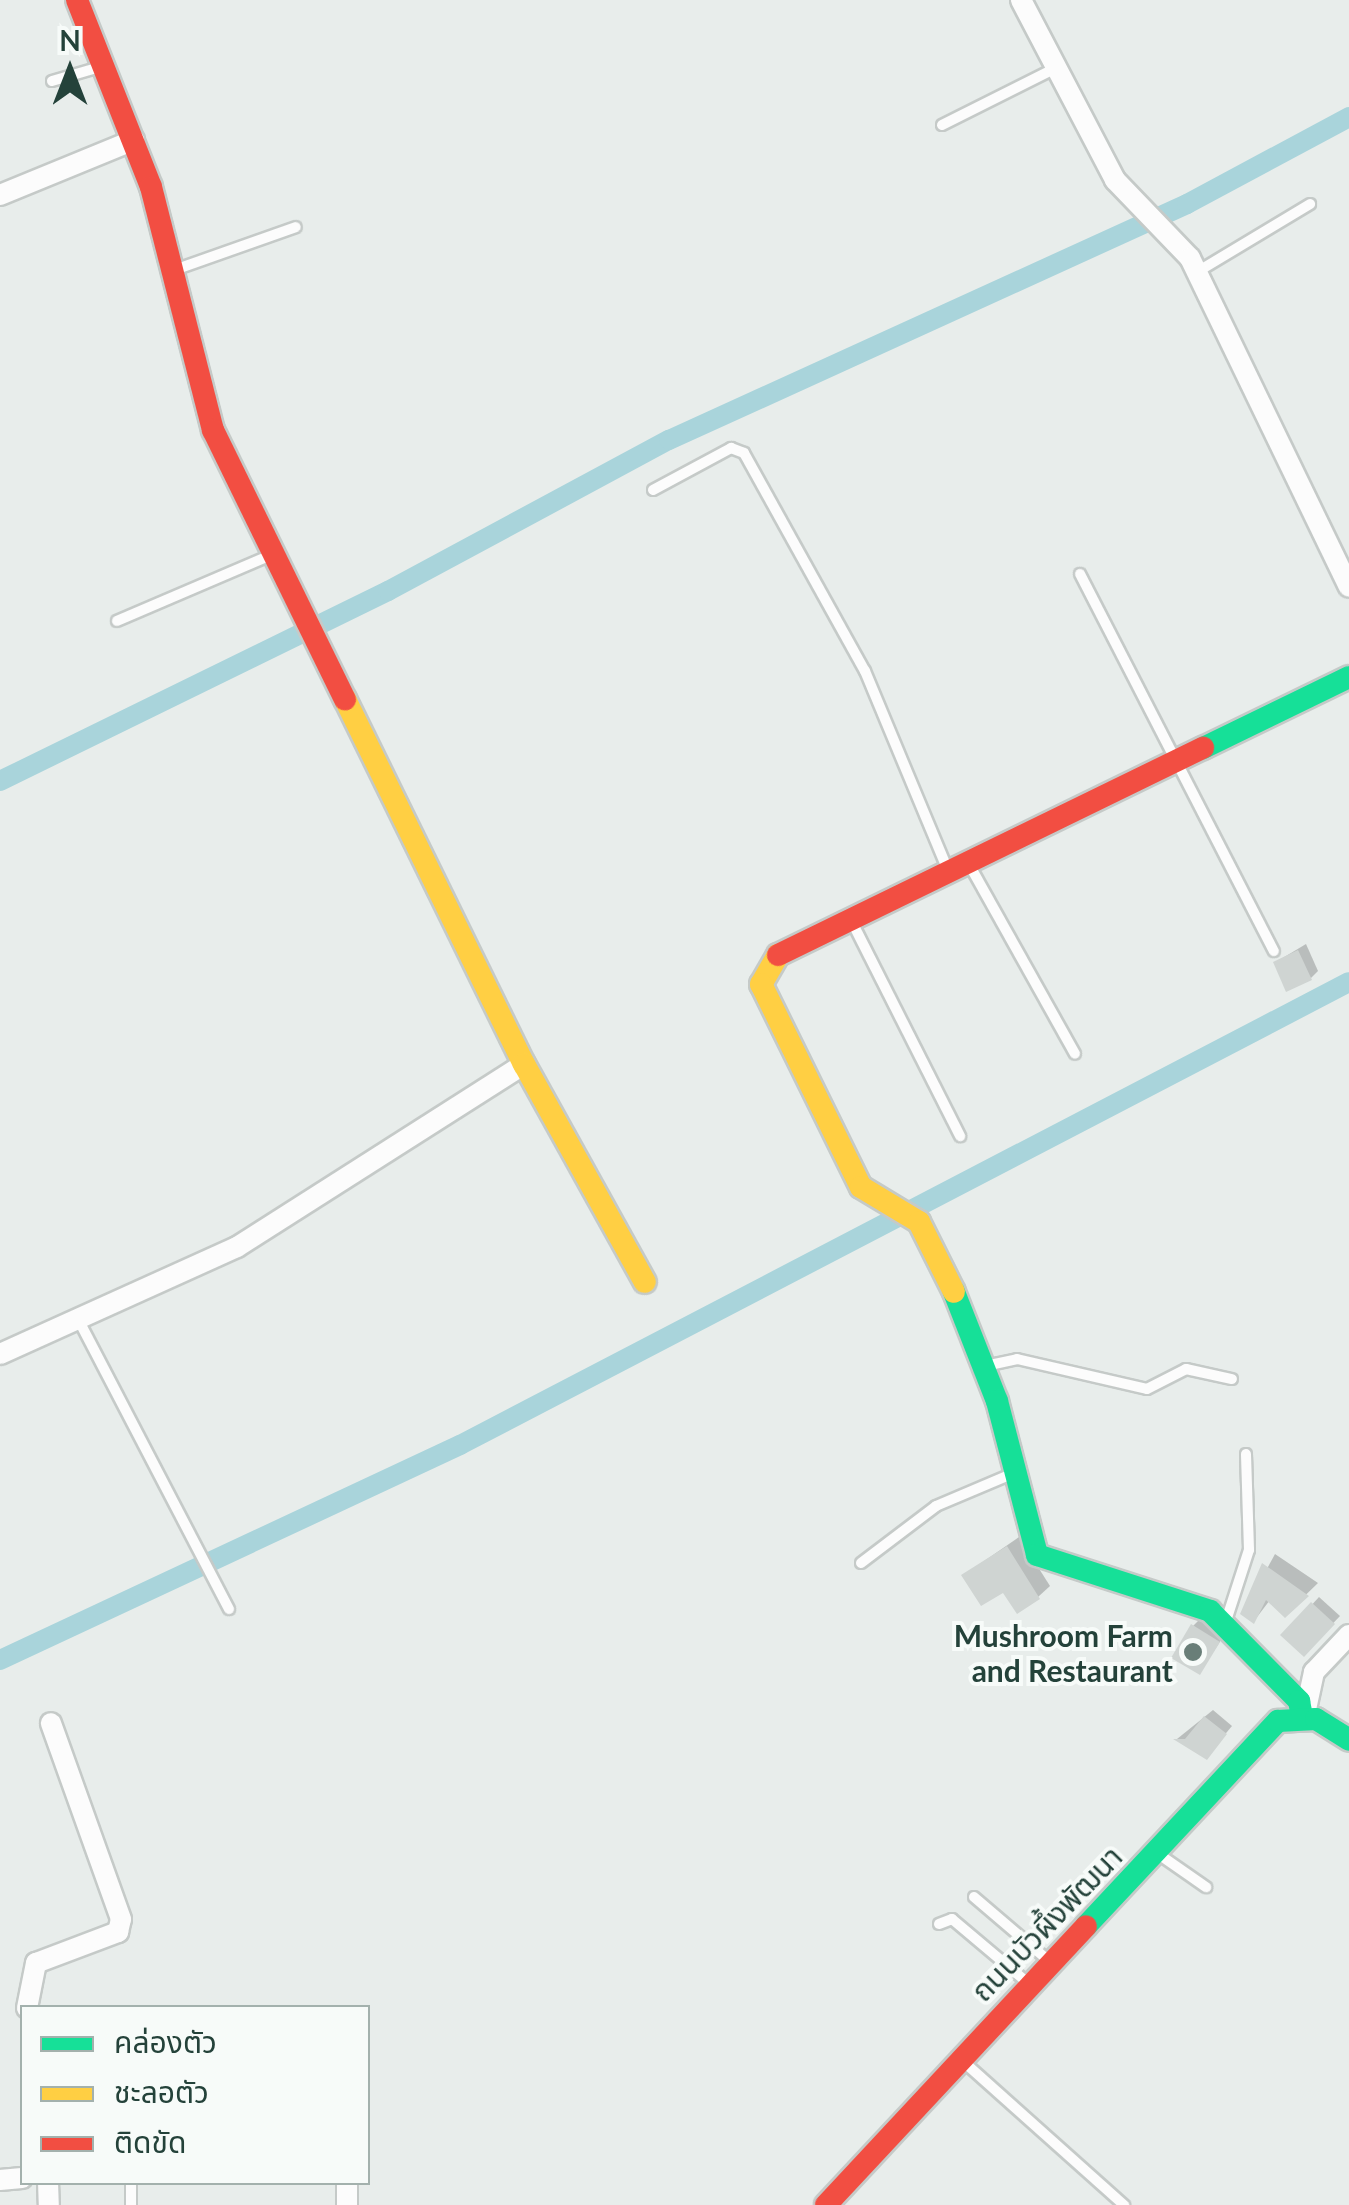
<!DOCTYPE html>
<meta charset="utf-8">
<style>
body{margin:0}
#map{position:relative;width:1349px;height:2205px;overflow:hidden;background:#e8edeb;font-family:Lato,"Noto Sans Thai",sans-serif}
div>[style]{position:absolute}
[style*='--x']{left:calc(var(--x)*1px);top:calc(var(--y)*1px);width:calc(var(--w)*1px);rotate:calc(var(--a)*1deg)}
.shadow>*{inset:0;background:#0003}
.canal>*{height:20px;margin:-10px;padding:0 10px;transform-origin:10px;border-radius:10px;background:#a9d4db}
.building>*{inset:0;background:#cfd4d2}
.roads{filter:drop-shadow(2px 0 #c5cac8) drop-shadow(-2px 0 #c5cac8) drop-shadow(0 2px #c5cac8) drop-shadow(0 -2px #c5cac8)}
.lane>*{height:10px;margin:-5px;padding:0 5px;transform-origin:5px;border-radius:5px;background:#fcfcfc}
.street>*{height:20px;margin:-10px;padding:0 10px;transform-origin:10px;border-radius:10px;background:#fcfcfc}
.fast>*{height:22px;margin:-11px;padding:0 11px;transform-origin:11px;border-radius:11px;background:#16e098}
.slow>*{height:22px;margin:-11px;padding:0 11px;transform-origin:11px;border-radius:11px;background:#ffcf43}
.jam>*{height:22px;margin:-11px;padding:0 11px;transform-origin:11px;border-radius:11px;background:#f24e42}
.dots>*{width:28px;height:28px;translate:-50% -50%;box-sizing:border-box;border:5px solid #f7fbf9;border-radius:50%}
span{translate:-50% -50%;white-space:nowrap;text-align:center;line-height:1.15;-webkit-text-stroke:8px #f7fbf9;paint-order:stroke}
.poi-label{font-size:30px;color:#24423a;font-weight:700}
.right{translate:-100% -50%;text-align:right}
.street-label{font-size:30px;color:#24423a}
.legend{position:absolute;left:20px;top:2005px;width:350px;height:180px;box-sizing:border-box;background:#f7fbf9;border:2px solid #a3b1ad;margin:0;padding:12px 18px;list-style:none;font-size:30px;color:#24423a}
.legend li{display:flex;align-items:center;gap:20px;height:50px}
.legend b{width:50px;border:2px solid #a3b1ad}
.north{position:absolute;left:20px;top:20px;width:100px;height:100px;-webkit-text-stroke:8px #f7fbf9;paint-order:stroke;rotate:0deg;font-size:28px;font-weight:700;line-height:40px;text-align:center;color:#24423a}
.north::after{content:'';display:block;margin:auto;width:35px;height:45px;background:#24423a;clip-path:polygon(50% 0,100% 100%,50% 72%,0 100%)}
</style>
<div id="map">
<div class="shadow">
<div style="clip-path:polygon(1306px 944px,1318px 971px,1311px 978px,1276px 962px)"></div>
<div style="clip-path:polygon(1019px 1537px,1050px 1586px,1038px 1597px,964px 1575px)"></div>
<div style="clip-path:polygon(1275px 1554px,1318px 1583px,1285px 1615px,1270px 1600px,1254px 1621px,1243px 1613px)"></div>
<div style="clip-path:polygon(1319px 1597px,1340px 1616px,1304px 1654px,1284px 1635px)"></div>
<div style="clip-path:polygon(1200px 1619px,1225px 1634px,1200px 1672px,1193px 1626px)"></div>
<div style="clip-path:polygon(1213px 1710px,1232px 1726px,1206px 1757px,1177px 1739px)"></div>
</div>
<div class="canal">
<div style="--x:0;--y:781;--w:432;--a:-26.1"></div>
<div style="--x:388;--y:591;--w:319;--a:-28.3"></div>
<div style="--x:669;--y:440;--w:569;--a:-24.49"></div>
<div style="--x:1187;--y:204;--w:184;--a:-28.2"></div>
<div style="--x:0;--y:1660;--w:508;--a:-25.05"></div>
<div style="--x:460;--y:1445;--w:1002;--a:-27.51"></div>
</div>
<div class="building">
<div style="clip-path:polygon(1298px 950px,1312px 980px,1286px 992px,1273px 962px)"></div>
<div style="clip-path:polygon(1007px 1546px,1040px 1599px,1017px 1614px,1003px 1593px,981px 1606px,961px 1575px)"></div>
<div style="clip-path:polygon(1262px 1563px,1309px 1596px,1285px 1618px,1266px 1600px,1254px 1624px,1240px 1614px)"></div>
<div style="clip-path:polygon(1311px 1602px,1335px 1624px,1304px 1657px,1280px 1635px)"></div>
<div style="clip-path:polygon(1191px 1624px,1220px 1642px,1200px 1675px,1171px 1658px)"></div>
<div style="clip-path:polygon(1204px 1716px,1227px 1734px,1207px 1760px,1173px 1739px,1185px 1739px)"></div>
</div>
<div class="roads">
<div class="lane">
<div style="--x:52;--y:81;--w:50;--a:-16.3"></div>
<div style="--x:942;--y:125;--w:125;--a:-26.6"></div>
<div style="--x:174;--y:270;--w:129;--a:-19.4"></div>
<div style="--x:1197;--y:272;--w:132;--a:-31"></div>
<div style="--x:653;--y:490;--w:89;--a:-28.3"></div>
<div style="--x:731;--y:448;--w:14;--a:21"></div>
<div style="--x:744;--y:453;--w:249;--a:61"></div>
<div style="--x:865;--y:671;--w:216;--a:67.4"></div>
<div style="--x:1080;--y:574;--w:424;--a:62.8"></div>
<div style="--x:117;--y:621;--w:168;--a:-23.2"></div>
<div style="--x:970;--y:866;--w:215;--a:60.8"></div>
<div style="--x:852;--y:922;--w:240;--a:63.2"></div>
<div style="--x:78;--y:1319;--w:327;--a:62.5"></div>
<div style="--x:985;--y:1366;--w:33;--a:-12"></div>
<div style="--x:1017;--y:1359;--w:133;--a:13"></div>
<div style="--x:1147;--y:1389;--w:44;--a:-27.1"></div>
<div style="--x:1186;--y:1369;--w:47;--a:12.3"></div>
<div style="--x:861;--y:1563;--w:94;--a:-37.2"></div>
<div style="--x:936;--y:1506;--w:85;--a:-22.9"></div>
<div style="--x:1226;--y:1621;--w:75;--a:-72.1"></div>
<div style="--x:1249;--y:1550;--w:96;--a:-91.8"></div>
<div style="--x:1157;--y:1853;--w:60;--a:34.8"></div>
<div style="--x:974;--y:1897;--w:99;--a:40.5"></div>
<div style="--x:939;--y:1924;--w:14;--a:-21"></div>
<div style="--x:952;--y:1919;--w:99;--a:40.1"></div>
<div style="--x:964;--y:2062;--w:215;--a:41.8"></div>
<div style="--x:131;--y:2182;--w:23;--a:90"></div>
</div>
<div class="street">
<div style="--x:1021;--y:0;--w:203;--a:62.4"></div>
<div style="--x:1115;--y:180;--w:108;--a:46.1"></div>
<div style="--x:1190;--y:258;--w:365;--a:64.2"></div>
<div style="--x:0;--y:195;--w:145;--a:-22.3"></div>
<div style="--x:0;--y:1354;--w:260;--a:-24.3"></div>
<div style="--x:237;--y:1247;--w:340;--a:-32.5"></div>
<div style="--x:1305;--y:1714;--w:43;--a:-77.9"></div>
<div style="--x:1314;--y:1672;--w:51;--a:-46.6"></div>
<div style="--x:27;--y:2008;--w:46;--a:-78.7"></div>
<div style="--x:36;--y:1963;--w:88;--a:-20.7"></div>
<div style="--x:118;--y:1932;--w:13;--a:-77"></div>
<div style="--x:121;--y:1919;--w:208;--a:-109.7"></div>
<div style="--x:0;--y:2180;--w:22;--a:-5"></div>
<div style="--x:48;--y:2182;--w:23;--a:88"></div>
<div style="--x:347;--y:2205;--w:23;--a:-90"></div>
</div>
<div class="fast">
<div style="--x:1203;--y:748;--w:162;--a:-25.9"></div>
<div style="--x:954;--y:1292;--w:117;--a:68.5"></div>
<div style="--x:997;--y:1401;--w:159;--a:75.4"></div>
<div style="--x:1037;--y:1555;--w:182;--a:17.9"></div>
<div style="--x:1210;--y:1611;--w:127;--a:45.3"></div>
<div style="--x:1299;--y:1701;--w:16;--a:79"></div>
<div style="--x:1086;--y:1926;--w:281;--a:-46.9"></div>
<div style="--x:1278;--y:1721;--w:38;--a:-3"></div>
<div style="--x:1316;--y:1719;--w:39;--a:32"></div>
</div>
<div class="slow">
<div style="--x:345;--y:699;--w:407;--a:63.9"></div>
<div style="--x:524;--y:1064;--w:249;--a:61"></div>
<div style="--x:778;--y:955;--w:34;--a:120"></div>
<div style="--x:761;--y:984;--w:226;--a:63.8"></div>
<div style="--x:861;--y:1187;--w:68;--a:31.1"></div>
<div style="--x:919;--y:1222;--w:78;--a:63.4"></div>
</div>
<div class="jam">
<div style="--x:77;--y:0;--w:201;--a:68.4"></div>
<div style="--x:151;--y:187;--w:251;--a:75.7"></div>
<div style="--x:213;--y:430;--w:300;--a:63.9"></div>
<div style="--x:778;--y:955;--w:473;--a:-26"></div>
<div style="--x:826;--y:2205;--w:381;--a:-47"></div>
</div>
</div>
<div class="dots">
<div style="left:1193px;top:1652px;background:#697e78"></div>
</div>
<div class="poi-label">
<span class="right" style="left:1173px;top:1652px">Mushroom Farm<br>and Restaurant</span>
</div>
<div class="street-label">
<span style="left:1046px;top:1923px;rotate:-46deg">ถนนบัวผึ้งพัฒนา</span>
</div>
<ul class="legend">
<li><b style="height:12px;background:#16e098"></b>คล่องตัว</li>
<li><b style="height:12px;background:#ffcf43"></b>ชะลอตัว</li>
<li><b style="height:12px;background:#f24e42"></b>ติดขัด</li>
</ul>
<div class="north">N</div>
</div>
